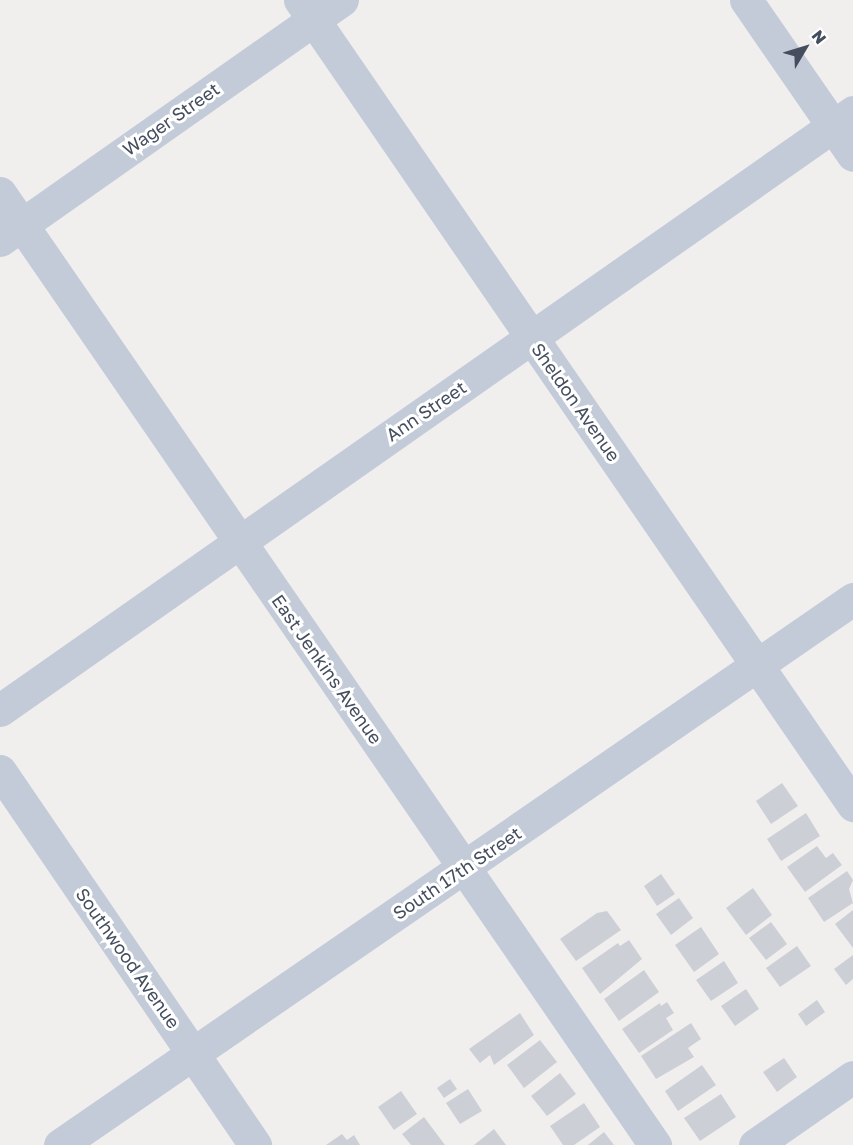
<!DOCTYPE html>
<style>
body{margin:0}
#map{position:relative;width:853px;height:1145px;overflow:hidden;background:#f1efee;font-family:"Golos Text",sans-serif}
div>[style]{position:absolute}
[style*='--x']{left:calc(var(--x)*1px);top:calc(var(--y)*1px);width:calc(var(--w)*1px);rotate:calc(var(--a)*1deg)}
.building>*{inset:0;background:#cdcfd7}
.minor>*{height:33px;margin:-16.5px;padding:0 16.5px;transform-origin:16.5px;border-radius:16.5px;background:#c4cbd8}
span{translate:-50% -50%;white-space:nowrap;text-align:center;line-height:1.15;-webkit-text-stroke:6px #fff;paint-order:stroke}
.street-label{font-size:18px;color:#454e5e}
.north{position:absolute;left:775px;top:18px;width:60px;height:60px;-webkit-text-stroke:4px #fff;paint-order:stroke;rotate:52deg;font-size:16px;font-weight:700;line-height:24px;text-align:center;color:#454e5e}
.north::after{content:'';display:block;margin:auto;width:21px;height:27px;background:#454e5e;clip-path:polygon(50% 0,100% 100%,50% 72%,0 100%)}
</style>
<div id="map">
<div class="building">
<div style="clip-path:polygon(782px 783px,798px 806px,771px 824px,756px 801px)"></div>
<div style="clip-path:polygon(806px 813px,820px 836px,781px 861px,767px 839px)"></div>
<div style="clip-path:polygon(817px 846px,826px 858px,833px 853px,842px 865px,805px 892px,787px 867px)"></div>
<div style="clip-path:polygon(847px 871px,853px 880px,849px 889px,853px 903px,824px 922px,808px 898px)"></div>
<div style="clip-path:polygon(661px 874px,675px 894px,657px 906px,644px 886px)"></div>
<div style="clip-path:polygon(753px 888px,772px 915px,746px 935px,726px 908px)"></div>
<div style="clip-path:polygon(679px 898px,693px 918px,671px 935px,656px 914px)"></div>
<div style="clip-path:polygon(853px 910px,853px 948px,835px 924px)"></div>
<div style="clip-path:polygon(607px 911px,621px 930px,576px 961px,560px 939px,597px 913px)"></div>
<div style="clip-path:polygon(771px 922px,787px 944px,766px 960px,749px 938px)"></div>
<div style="clip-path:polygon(701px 927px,719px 954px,694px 972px,675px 945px)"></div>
<div style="clip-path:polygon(629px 940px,642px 959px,600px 994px,582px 968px,618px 943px,620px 946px)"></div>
<div style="clip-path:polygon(797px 946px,811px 966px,780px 987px,766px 968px)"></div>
<div style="clip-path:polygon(853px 955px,853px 979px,846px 985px,834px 969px)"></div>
<div style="clip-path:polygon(724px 961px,738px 983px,711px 1001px,696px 980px)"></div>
<div style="clip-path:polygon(644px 970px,659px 992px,619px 1021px,604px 999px)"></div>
<div style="clip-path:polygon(746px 989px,759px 1009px,735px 1026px,721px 1006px)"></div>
<div style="clip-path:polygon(817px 1000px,825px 1012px,806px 1026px,798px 1014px)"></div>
<div style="clip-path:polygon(667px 1002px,674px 1013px,666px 1018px,673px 1030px,639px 1053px,622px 1029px,660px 1003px,661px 1006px)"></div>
<div style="clip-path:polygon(520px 1013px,534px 1035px,494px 1065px,490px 1055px,480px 1063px,469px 1049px)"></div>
<div style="clip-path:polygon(691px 1023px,701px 1039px,688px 1048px,694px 1057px,656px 1079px,641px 1056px)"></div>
<div style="clip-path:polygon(540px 1040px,557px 1062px,524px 1088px,507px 1065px)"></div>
<div style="clip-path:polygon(784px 1058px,797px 1077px,777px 1092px,763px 1072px)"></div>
<div style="clip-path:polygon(702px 1065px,716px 1085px,678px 1111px,665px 1091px)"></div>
<div style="clip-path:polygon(560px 1073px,576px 1094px,547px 1116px,531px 1096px)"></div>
<div style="clip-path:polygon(450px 1079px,457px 1089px,444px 1098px,437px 1088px)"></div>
<div style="clip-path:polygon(468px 1089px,482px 1111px,460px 1124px,446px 1103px)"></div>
<div style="clip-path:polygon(401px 1091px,417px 1114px,394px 1130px,378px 1107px)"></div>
<div style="clip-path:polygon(721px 1094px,736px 1117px,700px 1141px,684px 1118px)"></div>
<div style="clip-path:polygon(584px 1103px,600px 1127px,574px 1145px,563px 1145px,550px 1126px)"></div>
<div style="clip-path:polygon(424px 1117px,445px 1145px,411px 1145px,402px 1134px)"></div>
<div style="clip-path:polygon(494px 1129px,506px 1145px,474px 1145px)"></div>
<div style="clip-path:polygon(604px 1132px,614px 1145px,588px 1145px)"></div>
<div style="clip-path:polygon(342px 1134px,347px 1140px,354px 1135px,360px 1145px,326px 1145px)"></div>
</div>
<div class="minor">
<div style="--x:300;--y:0;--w:977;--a:55.51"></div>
<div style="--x:746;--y:0;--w:188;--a:55.4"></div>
<div style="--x:0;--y:193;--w:1156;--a:55.47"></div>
<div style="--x:0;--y:240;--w:418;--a:-35.1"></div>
<div style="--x:0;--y:710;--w:1042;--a:-35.03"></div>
<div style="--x:0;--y:771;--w:453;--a:55.7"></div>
<div style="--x:60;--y:1145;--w:963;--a:-34.55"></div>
<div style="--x:755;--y:1145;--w:119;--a:-34.8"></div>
</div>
<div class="street-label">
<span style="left:171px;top:119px;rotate:-35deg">Wager Street</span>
<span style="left:576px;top:402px;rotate:55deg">Sheldon Avenue</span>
<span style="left:426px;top:411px;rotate:-34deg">Ann Street</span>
<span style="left:327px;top:669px;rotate:55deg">East Jenkins Avenue</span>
<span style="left:457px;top:873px;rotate:-34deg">South 17th Street</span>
<span style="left:128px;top:958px;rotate:55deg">Southwood Avenue</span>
</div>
<div class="north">N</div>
</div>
